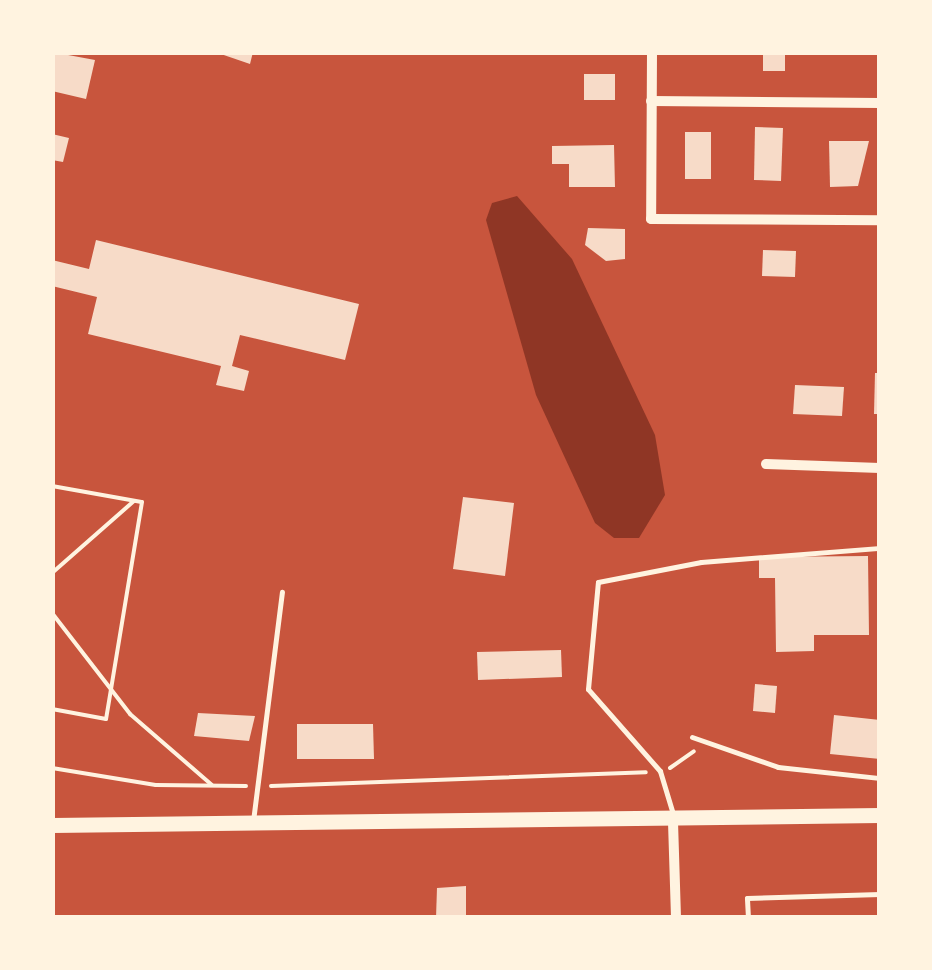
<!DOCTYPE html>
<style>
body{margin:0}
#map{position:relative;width:932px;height:970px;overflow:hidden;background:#c8553d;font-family:"Noto Sans",sans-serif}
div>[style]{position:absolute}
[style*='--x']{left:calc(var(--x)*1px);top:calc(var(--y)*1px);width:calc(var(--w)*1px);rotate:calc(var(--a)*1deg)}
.water>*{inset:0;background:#8f3625}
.building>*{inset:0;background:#f7dbc8}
.path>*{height:4px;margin:-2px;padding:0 2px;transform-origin:2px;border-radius:2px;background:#fff3e0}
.service>*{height:5px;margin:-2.5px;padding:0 2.5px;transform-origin:2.5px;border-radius:2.5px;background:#fff3e0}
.minor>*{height:10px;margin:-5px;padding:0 5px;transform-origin:5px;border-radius:5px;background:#fff3e0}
.secondary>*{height:15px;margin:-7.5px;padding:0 7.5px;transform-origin:7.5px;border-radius:7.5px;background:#fff3e0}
span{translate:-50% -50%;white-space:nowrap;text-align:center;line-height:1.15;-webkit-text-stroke:9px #fff3e0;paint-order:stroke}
.frame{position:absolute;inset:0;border:55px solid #fff3e0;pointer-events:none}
</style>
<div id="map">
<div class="water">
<div style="clip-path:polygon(517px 196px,572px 259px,655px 435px,665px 495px,639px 538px,614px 538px,595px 523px,536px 395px,486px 220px,492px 203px)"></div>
</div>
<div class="building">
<div style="clip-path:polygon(52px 52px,95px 60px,86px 99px,52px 91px)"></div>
<div style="clip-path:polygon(215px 52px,253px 52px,250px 64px)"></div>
<div style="clip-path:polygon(763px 52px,785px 52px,785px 71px,763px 71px)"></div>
<div style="clip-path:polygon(584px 74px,615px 74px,615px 100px,584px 100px)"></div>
<div style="clip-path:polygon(755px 127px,783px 128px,781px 181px,754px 180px)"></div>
<div style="clip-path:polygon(685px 132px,711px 132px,711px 179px,685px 179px)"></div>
<div style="clip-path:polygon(52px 134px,69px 138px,63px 162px,52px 160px)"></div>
<div style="clip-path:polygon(829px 141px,869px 141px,858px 186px,830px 187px)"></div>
<div style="clip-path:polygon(614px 145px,615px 187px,569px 187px,569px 164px,552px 164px,552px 146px)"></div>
<div style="clip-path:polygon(588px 228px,625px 229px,625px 259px,606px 261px,585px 245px)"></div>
<div style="clip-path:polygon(96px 240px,359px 304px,345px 360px,240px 335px,232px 366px,249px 371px,244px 391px,216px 385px,221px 366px,88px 334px,97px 297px,52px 286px,52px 260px,89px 269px)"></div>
<div style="clip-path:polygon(763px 250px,796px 251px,795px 277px,762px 276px)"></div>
<div style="clip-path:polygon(875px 373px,880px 373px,880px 414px,874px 414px)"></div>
<div style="clip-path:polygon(795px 385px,844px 387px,842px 416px,793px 414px)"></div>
<div style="clip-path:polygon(463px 497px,514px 503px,505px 576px,453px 569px)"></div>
<div style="clip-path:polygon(868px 556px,869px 635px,814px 635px,814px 651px,776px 652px,775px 578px,759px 578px,759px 557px)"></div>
<div style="clip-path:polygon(561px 650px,562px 677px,478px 680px,477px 652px)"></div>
<div style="clip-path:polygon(755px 684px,777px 686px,775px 713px,753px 711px)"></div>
<div style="clip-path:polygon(198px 713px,255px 716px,249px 741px,194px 736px)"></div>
<div style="clip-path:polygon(834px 715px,880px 720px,880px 759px,830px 754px)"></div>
<div style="clip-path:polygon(297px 724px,373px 724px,374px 759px,297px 759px)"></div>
<div style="clip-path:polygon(466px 886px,466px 918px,436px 918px,437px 888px)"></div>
</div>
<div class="path">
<div style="--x:52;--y:486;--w:91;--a:10.1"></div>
<div style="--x:142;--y:502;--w:220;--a:99.4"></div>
<div style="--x:106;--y:719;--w:55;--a:-169.5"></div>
<div style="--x:52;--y:573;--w:109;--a:-41.3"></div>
<div style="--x:52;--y:585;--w:12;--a:90"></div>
<div style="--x:52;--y:613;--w:128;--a:52.3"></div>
<div style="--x:130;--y:714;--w:108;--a:40.9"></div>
<div style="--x:52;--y:768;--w:105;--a:9.3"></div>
<div style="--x:156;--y:785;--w:90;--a:0.6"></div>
<div style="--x:670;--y:768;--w:29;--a:-35"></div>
<div style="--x:271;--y:786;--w:375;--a:-2.1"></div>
</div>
<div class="service">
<div style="--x:692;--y:737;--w:91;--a:19.2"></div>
<div style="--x:778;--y:767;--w:103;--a:6.2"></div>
<div style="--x:673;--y:814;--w:45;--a:-106.8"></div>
<div style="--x:660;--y:771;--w:109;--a:-131.3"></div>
<div style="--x:588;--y:689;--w:107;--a:-84.7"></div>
<div style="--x:598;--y:582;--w:105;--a:-11"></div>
<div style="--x:701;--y:562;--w:180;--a:-4.5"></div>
<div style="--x:253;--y:821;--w:231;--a:-82.8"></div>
<div style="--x:748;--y:918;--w:20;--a:-93"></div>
<div style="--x:747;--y:898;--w:133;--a:-1.7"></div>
</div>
<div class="minor">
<div style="--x:652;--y:52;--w:167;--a:90.3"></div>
<div style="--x:651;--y:219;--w:229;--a:0.3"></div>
<div style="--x:651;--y:101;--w:229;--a:0.5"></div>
<div style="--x:766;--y:464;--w:114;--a:2"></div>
<div style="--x:673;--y:822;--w:96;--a:88.2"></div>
</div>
<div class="secondary">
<div style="--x:52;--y:825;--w:828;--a:-0.69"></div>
</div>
<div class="frame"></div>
</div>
